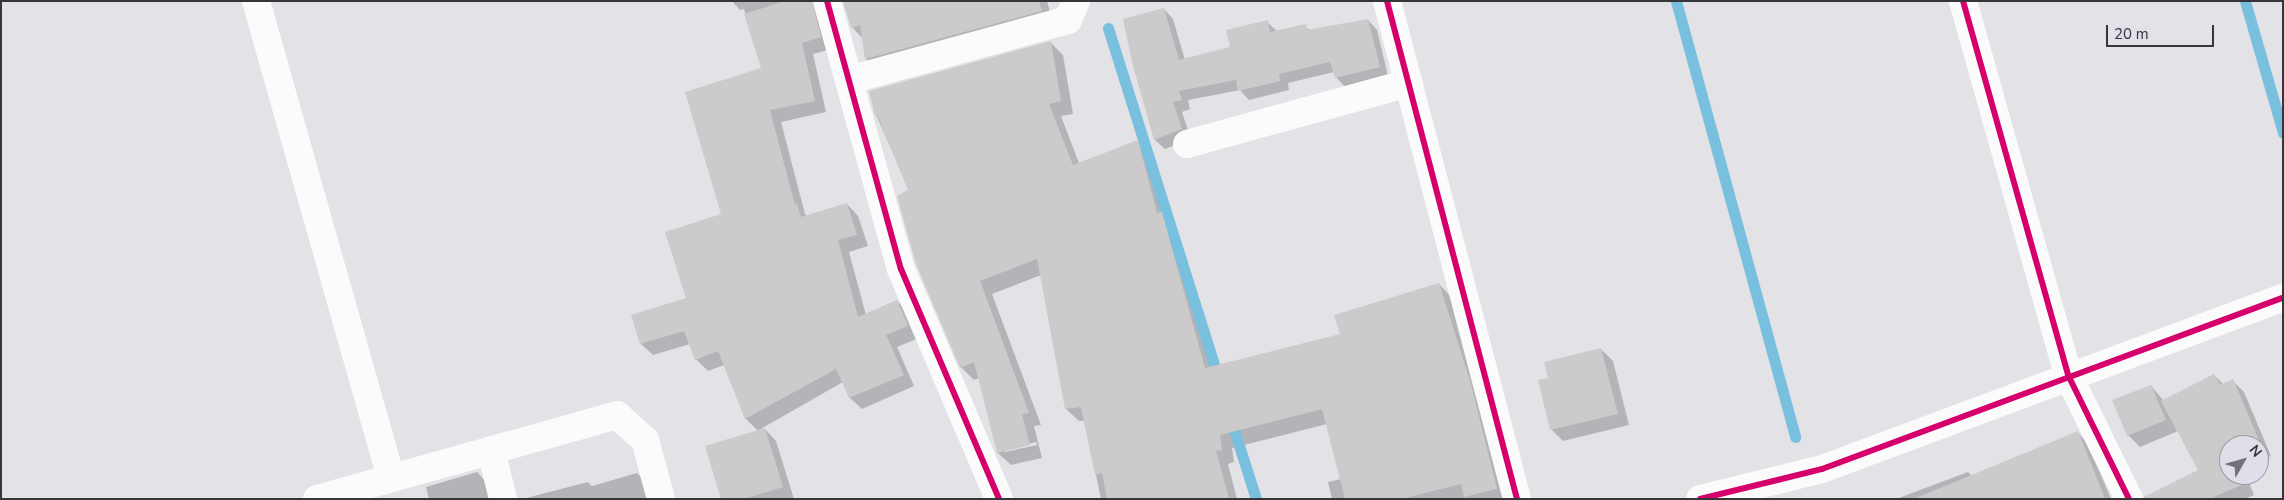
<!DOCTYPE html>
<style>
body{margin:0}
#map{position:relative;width:2284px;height:500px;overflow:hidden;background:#e2e2e7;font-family:"Nunito Sans",sans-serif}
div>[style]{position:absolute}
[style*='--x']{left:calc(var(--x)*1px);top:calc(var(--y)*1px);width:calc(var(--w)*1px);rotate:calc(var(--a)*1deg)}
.shadow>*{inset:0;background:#0003}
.stream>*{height:11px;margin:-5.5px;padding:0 5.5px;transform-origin:5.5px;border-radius:5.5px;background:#79c0df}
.building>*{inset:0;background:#cccacb}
.minor>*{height:28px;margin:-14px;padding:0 14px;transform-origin:14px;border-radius:14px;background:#fbfbfb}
.cycleway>*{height:6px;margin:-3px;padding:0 3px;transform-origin:3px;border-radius:3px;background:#d6006c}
span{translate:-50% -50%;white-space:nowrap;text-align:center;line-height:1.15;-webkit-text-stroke:4.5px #dfdfea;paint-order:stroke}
.frame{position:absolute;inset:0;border:2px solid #36353a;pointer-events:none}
.north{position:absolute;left:2219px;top:435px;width:50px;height:50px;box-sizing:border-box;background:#dfdfea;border:1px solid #9b9ba4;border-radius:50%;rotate:52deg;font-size:14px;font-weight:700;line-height:20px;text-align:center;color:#36353a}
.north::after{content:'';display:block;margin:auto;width:18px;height:22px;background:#727277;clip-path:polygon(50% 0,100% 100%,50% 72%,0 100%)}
.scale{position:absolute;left:2106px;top:25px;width:108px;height:22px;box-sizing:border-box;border:2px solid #36353a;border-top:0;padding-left:6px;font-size:15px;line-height:18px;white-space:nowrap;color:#36353a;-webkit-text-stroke:4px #dfdfea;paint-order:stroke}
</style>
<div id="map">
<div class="shadow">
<div style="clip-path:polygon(732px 1px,828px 1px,832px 49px,813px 54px,826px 112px,781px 122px,805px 214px,807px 216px,847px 204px,858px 216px,868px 246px,849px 252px,866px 315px,897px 301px,909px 313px,919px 338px,897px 347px,914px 386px,862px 409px,850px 398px,843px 382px,759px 430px,765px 429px,776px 441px,794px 499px,722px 499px,758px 431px,746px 419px,724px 365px,708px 371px,696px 359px,690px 344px,653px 355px,641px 344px,633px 316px,688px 299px,723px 215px,763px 68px,744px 9px,740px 10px)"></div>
<div style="clip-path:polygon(843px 1px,1047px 1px,1053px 23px,878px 71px,866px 59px,863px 39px,852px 27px)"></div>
<div style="clip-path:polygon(1164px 9px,1173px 19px,1185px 60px,1232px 48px,1267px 22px,1278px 32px,1305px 26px,1310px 31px,1368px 20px,1377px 30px,1388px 76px,1345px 87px,1336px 77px,1334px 72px,1288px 83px,1289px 90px,1249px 100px,1240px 90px,1188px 100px,1190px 109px,1182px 112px,1191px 139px,1165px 149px,1155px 140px,1134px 62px)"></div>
<div style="clip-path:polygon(evenodd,1050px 42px,1063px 55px,1073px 114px,1061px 116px,1079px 163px,1137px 142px,1150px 154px,1167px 218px,1174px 226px,1213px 367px,1341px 335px,1439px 284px,1451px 297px,1509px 499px,1332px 499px,1328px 482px,1341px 479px,1327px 424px,1232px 448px,1234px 462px,1228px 464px,1237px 499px,1101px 499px,1085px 421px,1079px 421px,1066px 409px,1041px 275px,992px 294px,1041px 425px,1034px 426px,1042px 458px,1011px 465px,998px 453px,979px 378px,974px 380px,961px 367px,910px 191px,876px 115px,1050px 42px,1036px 442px,1037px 445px,1005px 452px,1005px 450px,1036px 442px)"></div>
<div style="clip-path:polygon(1601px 349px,1613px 361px,1629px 425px,1563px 441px,1552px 430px,1550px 379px)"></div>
<div style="clip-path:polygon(2214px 375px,2224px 385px,2233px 381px,2244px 392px,2271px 456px,2259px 461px,2259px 445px,2229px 445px,2229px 475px,2246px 475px,2254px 495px,2245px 499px,2145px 499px,2199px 471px,2178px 431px,2140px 447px,2128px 435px,2151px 386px,2164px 401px)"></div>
<div style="clip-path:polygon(2078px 433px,2088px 444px,2111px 499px,1896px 499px,1968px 472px,1972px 476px)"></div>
<div style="clip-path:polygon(477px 472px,488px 484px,493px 499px,429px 499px,426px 487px)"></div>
<div style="clip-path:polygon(637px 473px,649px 485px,653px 499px,522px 499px,588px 482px,592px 486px)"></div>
</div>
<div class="stream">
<div style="--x:1676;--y:1;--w:452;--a:74.7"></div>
<div style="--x:2245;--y:1;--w:137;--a:73.9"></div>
<div style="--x:1108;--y:28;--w:369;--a:72.5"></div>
<div style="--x:1230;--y:417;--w:86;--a:72.4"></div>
</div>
<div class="building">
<div style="clip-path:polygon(785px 1px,812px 1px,821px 37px,802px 43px,815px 101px,770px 110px,795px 205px,797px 204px,801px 217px,847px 203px,857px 235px,838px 240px,858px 317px,897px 300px,908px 326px,886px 335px,904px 375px,849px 398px,836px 369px,745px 419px,718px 351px,695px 360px,684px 331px,640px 344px,631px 315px,686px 298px,665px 232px,721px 214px,685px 92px,761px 68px,744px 14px)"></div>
<div style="clip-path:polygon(843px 1px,1039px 1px,1042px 11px,865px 59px,860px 25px,851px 28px)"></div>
<div style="clip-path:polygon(1164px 8px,1179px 60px,1230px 47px,1226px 30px,1268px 20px,1270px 32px,1306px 24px,1307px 30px,1368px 19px,1380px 67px,1335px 78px,1330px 62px,1279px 74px,1280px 81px,1238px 91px,1236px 80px,1179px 91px,1182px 100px,1173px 102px,1182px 129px,1154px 140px,1132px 62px,1123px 19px)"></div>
<div style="clip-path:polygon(1051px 41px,1061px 101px,1049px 104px,1073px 165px,1138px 140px,1157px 213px,1162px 212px,1205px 368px,1340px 334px,1334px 315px,1439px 283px,1471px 384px,1497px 489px,1464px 497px,1461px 484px,1401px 499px,1345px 499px,1322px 409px,1220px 435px,1222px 450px,1216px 451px,1229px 499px,1107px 499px,1102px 473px,1095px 475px,1081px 407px,1065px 409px,1037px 259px,980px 281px,1029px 413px,1022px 414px,1030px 445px,997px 453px,974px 362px,960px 368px,916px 264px,897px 196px,908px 190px,877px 115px,875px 116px,869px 91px)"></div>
<div style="clip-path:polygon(1601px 348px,1618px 414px,1550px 430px,1538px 380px,1548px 378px,1544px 362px)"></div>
<div style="clip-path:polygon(2214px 374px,2220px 385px,2233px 379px,2261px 445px,2229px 445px,2229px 475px,2241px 475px,2244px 484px,2209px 499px,2144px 499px,2144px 497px,2198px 470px,2161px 401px)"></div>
<div style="clip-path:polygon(2151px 385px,2166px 420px,2127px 436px,2112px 400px)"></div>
<div style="clip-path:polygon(765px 428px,783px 487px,744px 499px,721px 499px,705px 446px)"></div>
<div style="clip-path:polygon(2078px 431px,2105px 499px,1916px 499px,1916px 498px)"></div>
</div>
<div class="minor">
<div style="--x:256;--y:1;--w:496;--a:74.2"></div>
<div style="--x:827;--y:1;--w:278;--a:74.6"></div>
<div style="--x:901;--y:269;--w:250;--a:66.9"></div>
<div style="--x:1387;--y:1;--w:515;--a:75.37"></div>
<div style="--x:1963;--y:1;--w:391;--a:74.3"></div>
<div style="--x:2069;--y:377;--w:136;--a:63.8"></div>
<div style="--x:849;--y:80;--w:227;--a:-15.3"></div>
<div style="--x:1068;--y:20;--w:21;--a:-67"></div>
<div style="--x:1187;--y:144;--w:230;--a:-15.4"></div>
<div style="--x:491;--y:450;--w:50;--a:76.2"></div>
<div style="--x:317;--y:499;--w:312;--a:-15.6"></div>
<div style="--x:617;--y:415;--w:38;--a:42"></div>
<div style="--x:645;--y:440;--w:61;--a:74.8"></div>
<div style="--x:1700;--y:499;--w:126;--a:-13.8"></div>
<div style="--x:1822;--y:469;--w:492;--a:-20.4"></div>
</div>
<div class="cycleway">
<div style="--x:827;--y:1;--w:278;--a:74.6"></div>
<div style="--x:901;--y:269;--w:250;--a:66.9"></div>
<div style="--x:1387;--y:1;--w:515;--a:75.37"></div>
<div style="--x:1963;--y:1;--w:391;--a:74.3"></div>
<div style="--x:2069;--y:377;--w:136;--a:63.8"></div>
<div style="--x:1700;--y:499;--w:126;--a:-13.8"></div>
<div style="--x:1822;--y:469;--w:492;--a:-20.4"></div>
</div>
<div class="frame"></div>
<div class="north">N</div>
<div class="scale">20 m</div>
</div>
